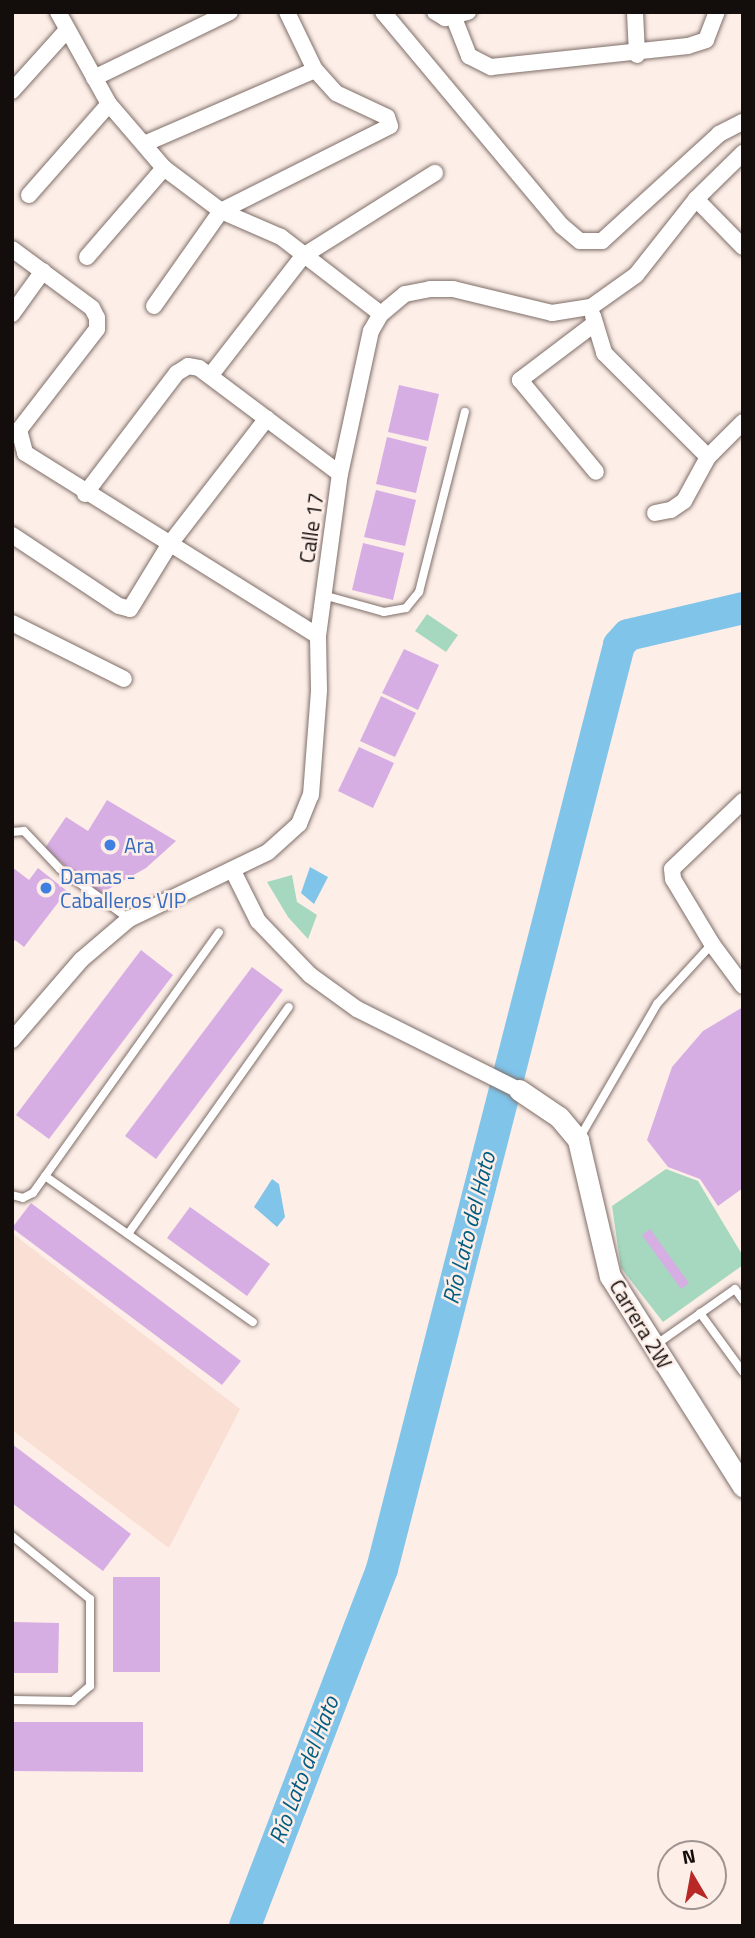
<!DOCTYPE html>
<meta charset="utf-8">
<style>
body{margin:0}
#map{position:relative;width:755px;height:1938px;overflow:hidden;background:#fdeee8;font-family:"Titillium Web",sans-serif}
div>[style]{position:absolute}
.built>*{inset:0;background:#fadfd5}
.green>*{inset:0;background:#a5d8bf}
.water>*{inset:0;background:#80c4ea}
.river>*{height:32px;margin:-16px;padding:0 16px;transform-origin:16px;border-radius:16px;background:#80c4ea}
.building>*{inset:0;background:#d7aee4}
.roads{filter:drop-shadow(0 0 2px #7f6e68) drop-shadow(0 0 2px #7f6e68)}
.service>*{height:8px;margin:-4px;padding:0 4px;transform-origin:4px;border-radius:4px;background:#fff}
.minor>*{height:16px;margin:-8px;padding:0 8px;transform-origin:8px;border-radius:8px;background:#fff}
.tertiary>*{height:21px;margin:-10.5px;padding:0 10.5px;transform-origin:10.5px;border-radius:10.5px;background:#fff}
.dots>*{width:19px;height:19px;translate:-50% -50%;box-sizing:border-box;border:4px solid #fdeee8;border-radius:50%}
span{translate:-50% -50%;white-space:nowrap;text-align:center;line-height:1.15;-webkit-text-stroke:5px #fdeee8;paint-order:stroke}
.street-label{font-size:21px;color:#130d0b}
.shop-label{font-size:21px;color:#366cbe}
.left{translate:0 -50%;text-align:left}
.water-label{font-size:23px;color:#005d81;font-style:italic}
.frame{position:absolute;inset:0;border:14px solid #130d0b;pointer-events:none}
.north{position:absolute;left:657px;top:1840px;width:70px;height:70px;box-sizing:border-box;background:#fdeee8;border:2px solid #9f9490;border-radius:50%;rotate:350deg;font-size:19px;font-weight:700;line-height:28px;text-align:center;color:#130d0b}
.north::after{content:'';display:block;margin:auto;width:24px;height:32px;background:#b72826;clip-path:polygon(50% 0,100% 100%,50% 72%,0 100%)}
</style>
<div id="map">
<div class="built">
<i style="clip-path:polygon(12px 1233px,240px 1409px,169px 1548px,12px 1430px)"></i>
</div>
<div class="green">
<i style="clip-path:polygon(427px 614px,458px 635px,446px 652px,415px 631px)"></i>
<i style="clip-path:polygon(292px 875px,297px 902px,317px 915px,308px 939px,288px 917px,267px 882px)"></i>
<i style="clip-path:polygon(666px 1169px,698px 1181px,743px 1256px,743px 1265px,663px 1322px,621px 1268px,612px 1206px)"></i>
</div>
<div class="water">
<i style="clip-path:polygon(310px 867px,328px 877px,314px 904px,301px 893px)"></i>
<i style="clip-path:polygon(272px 1179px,279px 1184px,285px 1217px,277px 1227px,254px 1207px)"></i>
</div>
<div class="river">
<i style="left:245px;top:1926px;width:382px;rotate:-69deg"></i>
<i style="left:382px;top:1569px;width:954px;rotate:-75.61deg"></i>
<i style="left:619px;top:645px;width:13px;rotate:-48deg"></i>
<i style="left:628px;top:635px;width:118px;rotate:-13.2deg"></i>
</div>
<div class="building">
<i style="clip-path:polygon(399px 385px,439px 394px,428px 441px,388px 432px)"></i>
<i style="clip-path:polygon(387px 437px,427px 447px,416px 493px,376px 484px)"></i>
<i style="clip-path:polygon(376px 490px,416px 500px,405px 546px,364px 537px)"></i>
<i style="clip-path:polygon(363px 543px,404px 553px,393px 600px,352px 590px)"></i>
<i style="clip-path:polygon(404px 649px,439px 665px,418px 710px,382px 693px)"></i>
<i style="clip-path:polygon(381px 696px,416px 713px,395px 757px,360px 741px)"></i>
<i style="clip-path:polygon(359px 747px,394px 763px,373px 808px,338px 791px)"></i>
<i style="clip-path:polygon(107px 800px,176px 841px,146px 868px,98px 895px,45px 848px,66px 817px,88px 831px)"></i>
<i style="clip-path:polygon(12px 867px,29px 880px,38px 868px,67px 891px,24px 947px,15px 940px,12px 944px)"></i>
<i style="clip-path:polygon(141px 950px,173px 975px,49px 1139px,16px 1115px)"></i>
<i style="clip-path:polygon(252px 967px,283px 990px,156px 1159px,125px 1136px)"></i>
<i style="clip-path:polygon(743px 1007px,743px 1188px,718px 1206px,700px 1179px,668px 1167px,647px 1140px,672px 1067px,703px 1031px)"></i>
<i style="clip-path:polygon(31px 1203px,241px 1361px,222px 1385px,12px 1228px)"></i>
<i style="clip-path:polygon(190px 1207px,270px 1264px,247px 1296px,167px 1238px)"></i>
<i style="clip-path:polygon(650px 1229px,689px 1283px,681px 1289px,642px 1235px)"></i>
<i style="clip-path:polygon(12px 1444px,131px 1534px,103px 1571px,12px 1503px)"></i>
<i style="clip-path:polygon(113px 1577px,160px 1577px,160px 1672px,113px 1672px)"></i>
<i style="clip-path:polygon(12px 1622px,59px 1623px,58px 1673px,12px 1673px)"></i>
<i style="clip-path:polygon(12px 1722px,143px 1722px,143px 1772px,12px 1771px)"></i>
</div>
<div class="roads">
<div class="service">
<i style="left:323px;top:595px;width:63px;rotate:15.6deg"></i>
<i style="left:384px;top:612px;width:22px;rotate:-10deg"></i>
<i style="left:406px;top:608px;width:21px;rotate:-51deg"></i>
<i style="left:419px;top:592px;width:186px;rotate:-75.7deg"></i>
<i style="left:12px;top:832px;width:12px;rotate:-5deg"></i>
<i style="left:24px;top:831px;width:52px;rotate:46.5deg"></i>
<i style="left:60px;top:869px;width:85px;rotate:35.9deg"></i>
<i style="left:580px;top:1137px;width:154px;rotate:-59.9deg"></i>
<i style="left:657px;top:1004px;width:81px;rotate:-47.5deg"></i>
<i style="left:45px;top:1176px;width:254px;rotate:35.1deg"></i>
<i style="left:12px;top:1195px;width:11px;rotate:15deg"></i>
<i style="left:23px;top:1198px;width:11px;rotate:-27deg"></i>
<i style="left:33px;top:1193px;width:320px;rotate:-54.5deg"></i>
<i style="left:128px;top:1234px;width:278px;rotate:-54.7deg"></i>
<i style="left:700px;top:1313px;width:73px;rotate:53.9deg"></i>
<i style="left:654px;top:1346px;width:99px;rotate:-35.1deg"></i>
<i style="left:735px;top:1289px;width:14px;rotate:54deg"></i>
<i style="left:12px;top:1536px;width:100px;rotate:38.9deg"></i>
<i style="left:90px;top:1599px;width:87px;rotate:90deg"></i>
<i style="left:90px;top:1686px;width:23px;rotate:139deg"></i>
<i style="left:73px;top:1701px;width:61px;rotate:-179.1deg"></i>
</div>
<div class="minor">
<i style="left:58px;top:12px;width:105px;rotate:61deg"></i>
<i style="left:109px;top:104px;width:84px;rotate:49.3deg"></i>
<i style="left:164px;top:168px;width:71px;rotate:37deg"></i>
<i style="left:221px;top:211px;width:65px;rotate:23.4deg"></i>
<i style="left:281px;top:237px;width:126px;rotate:37.6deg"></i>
<i style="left:383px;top:12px;width:279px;rotate:50.1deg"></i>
<i style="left:562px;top:226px;width:23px;rotate:40deg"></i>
<i style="left:580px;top:241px;width:22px"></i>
<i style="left:602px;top:241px;width:159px;rotate:-42.4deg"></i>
<i style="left:719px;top:134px;width:27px;rotate:-27deg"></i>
<i style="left:435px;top:12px;width:12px;rotate:31deg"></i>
<i style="left:445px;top:18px;width:24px;rotate:-15deg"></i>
<i style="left:635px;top:12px;width:43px;rotate:87.3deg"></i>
<i style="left:454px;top:18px;width:41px;rotate:68.5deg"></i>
<i style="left:469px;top:56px;width:25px;rotate:27deg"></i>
<i style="left:491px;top:67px;width:198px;rotate:-6.1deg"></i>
<i style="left:688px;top:46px;width:19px;rotate:-18deg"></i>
<i style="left:706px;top:40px;width:30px;rotate:-69deg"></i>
<i style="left:94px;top:78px;width:151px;rotate:-25.9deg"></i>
<i style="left:12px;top:91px;width:82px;rotate:-48deg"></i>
<i style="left:144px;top:144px;width:186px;rotate:-23.4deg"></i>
<i style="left:29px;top:195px;width:121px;rotate:-48.7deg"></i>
<i style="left:696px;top:199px;width:67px;rotate:45.6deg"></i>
<i style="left:12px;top:249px;width:99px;rotate:36.4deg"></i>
<i style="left:92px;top:308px;width:11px;rotate:63deg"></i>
<i style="left:97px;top:318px;width:11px;rotate:90deg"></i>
<i style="left:97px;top:329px;width:128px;rotate:127.7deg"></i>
<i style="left:19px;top:430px;width:24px;rotate:75deg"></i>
<i style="left:25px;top:453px;width:345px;rotate:32deg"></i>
<i style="left:87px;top:257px;width:118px;rotate:-49.1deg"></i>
<i style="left:154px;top:306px;width:116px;rotate:-54.8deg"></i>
<i style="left:221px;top:211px;width:189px;rotate:-26.7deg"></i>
<i style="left:390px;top:126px;width:9px;rotate:-108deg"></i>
<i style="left:387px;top:117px;width:56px;rotate:-154.8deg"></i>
<i style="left:336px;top:93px;width:31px;rotate:-132deg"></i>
<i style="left:315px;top:70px;width:64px;rotate:-115.8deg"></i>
<i style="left:12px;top:314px;width:53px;rotate:-54.2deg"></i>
<i style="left:593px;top:316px;width:39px;rotate:73deg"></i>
<i style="left:604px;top:353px;width:147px;rotate:45deg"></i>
<i style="left:594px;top:324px;width:93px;rotate:142.9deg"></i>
<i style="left:520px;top:380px;width:119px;rotate:50.4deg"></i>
<i style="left:210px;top:376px;width:152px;rotate:-52.2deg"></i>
<i style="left:303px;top:256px;width:156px;rotate:-32.2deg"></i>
<i style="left:85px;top:494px;width:152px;rotate:-52.8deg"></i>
<i style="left:177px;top:373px;width:13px;rotate:-32deg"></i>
<i style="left:188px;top:366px;width:11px;rotate:10deg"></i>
<i style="left:199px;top:368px;width:176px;rotate:36.9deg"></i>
<i style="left:655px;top:513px;width:16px;rotate:-11deg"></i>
<i style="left:671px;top:510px;width:16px;rotate:-35deg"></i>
<i style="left:684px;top:501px;width:50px;rotate:-61.4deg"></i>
<i style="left:708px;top:457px;width:49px;rotate:-45deg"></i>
<i style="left:12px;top:535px;width:128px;rotate:33.6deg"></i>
<i style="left:119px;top:606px;width:11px;rotate:15deg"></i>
<i style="left:130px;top:609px;width:75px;rotate:-58.6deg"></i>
<i style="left:169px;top:545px;width:160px;rotate:-52.3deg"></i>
<i style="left:12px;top:623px;width:125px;rotate:26.6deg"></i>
<i style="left:743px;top:801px;width:98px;rotate:136.2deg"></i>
<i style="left:672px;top:869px;width:10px;rotate:84deg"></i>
<i style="left:673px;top:879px;width:76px;rotate:59deg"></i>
<i style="left:712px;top:944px;width:52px;rotate:53.6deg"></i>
<i style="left:233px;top:871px;width:56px;rotate:63.4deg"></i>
<i style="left:258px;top:921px;width:75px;rotate:46.1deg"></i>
<i style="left:310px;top:975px;width:58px;rotate:35.9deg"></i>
<i style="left:357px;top:1009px;width:181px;rotate:26.6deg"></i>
<i style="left:12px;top:1040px;width:106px;rotate:-49.2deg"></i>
<i style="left:81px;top:960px;width:63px;rotate:-40.5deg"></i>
<i style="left:129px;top:919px;width:154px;rotate:-25.7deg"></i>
<i style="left:268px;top:852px;width:42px;rotate:-42.1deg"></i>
<i style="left:299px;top:824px;width:31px;rotate:-68deg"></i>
<i style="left:311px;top:795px;width:105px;rotate:-85.6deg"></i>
<i style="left:319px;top:690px;width:54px;rotate:-91.1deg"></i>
<i style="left:318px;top:636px;width:163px;rotate:-82.3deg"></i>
<i style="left:340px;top:474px;width:146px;rotate:-77.8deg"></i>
<i style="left:371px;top:331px;width:20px;rotate:-60deg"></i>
<i style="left:381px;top:314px;width:31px;rotate:-40deg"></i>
<i style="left:405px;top:294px;width:25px;rotate:-11deg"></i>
<i style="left:430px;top:289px;width:23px"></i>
<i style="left:453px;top:289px;width:102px;rotate:13.6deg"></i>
<i style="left:552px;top:313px;width:39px;rotate:-9deg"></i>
<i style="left:591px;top:307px;width:55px;rotate:-35.4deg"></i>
<i style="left:636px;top:275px;width:97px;rotate:-51.7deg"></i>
<i style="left:696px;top:199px;width:66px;rotate:-44.4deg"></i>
</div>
<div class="tertiary">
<i style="left:519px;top:1090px;width:48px;rotate:34deg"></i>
<i style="left:559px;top:1117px;width:30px;rotate:50deg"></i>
<i style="left:578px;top:1140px;width:140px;rotate:76.8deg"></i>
<i style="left:610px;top:1276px;width:249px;rotate:57.7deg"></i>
</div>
</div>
<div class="dots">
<i style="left:110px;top:845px;background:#3f7fe0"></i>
<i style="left:46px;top:888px;background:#3f7fe0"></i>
</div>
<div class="street-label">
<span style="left:311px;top:528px;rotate:-82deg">Calle 17</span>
<span style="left:641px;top:1324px;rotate:59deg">Carrera 2W</span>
</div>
<div class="shop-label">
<span class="left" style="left:124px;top:845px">Ara</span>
<span class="left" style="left:60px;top:888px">Damas -<br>Caballeros VIP</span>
</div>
<div class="water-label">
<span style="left:469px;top:1228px;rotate:-76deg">Río Lato del Hato</span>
<span style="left:304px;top:1770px;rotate:-69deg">Río Lato del Hato</span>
</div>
<div class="frame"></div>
<div class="north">N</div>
</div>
